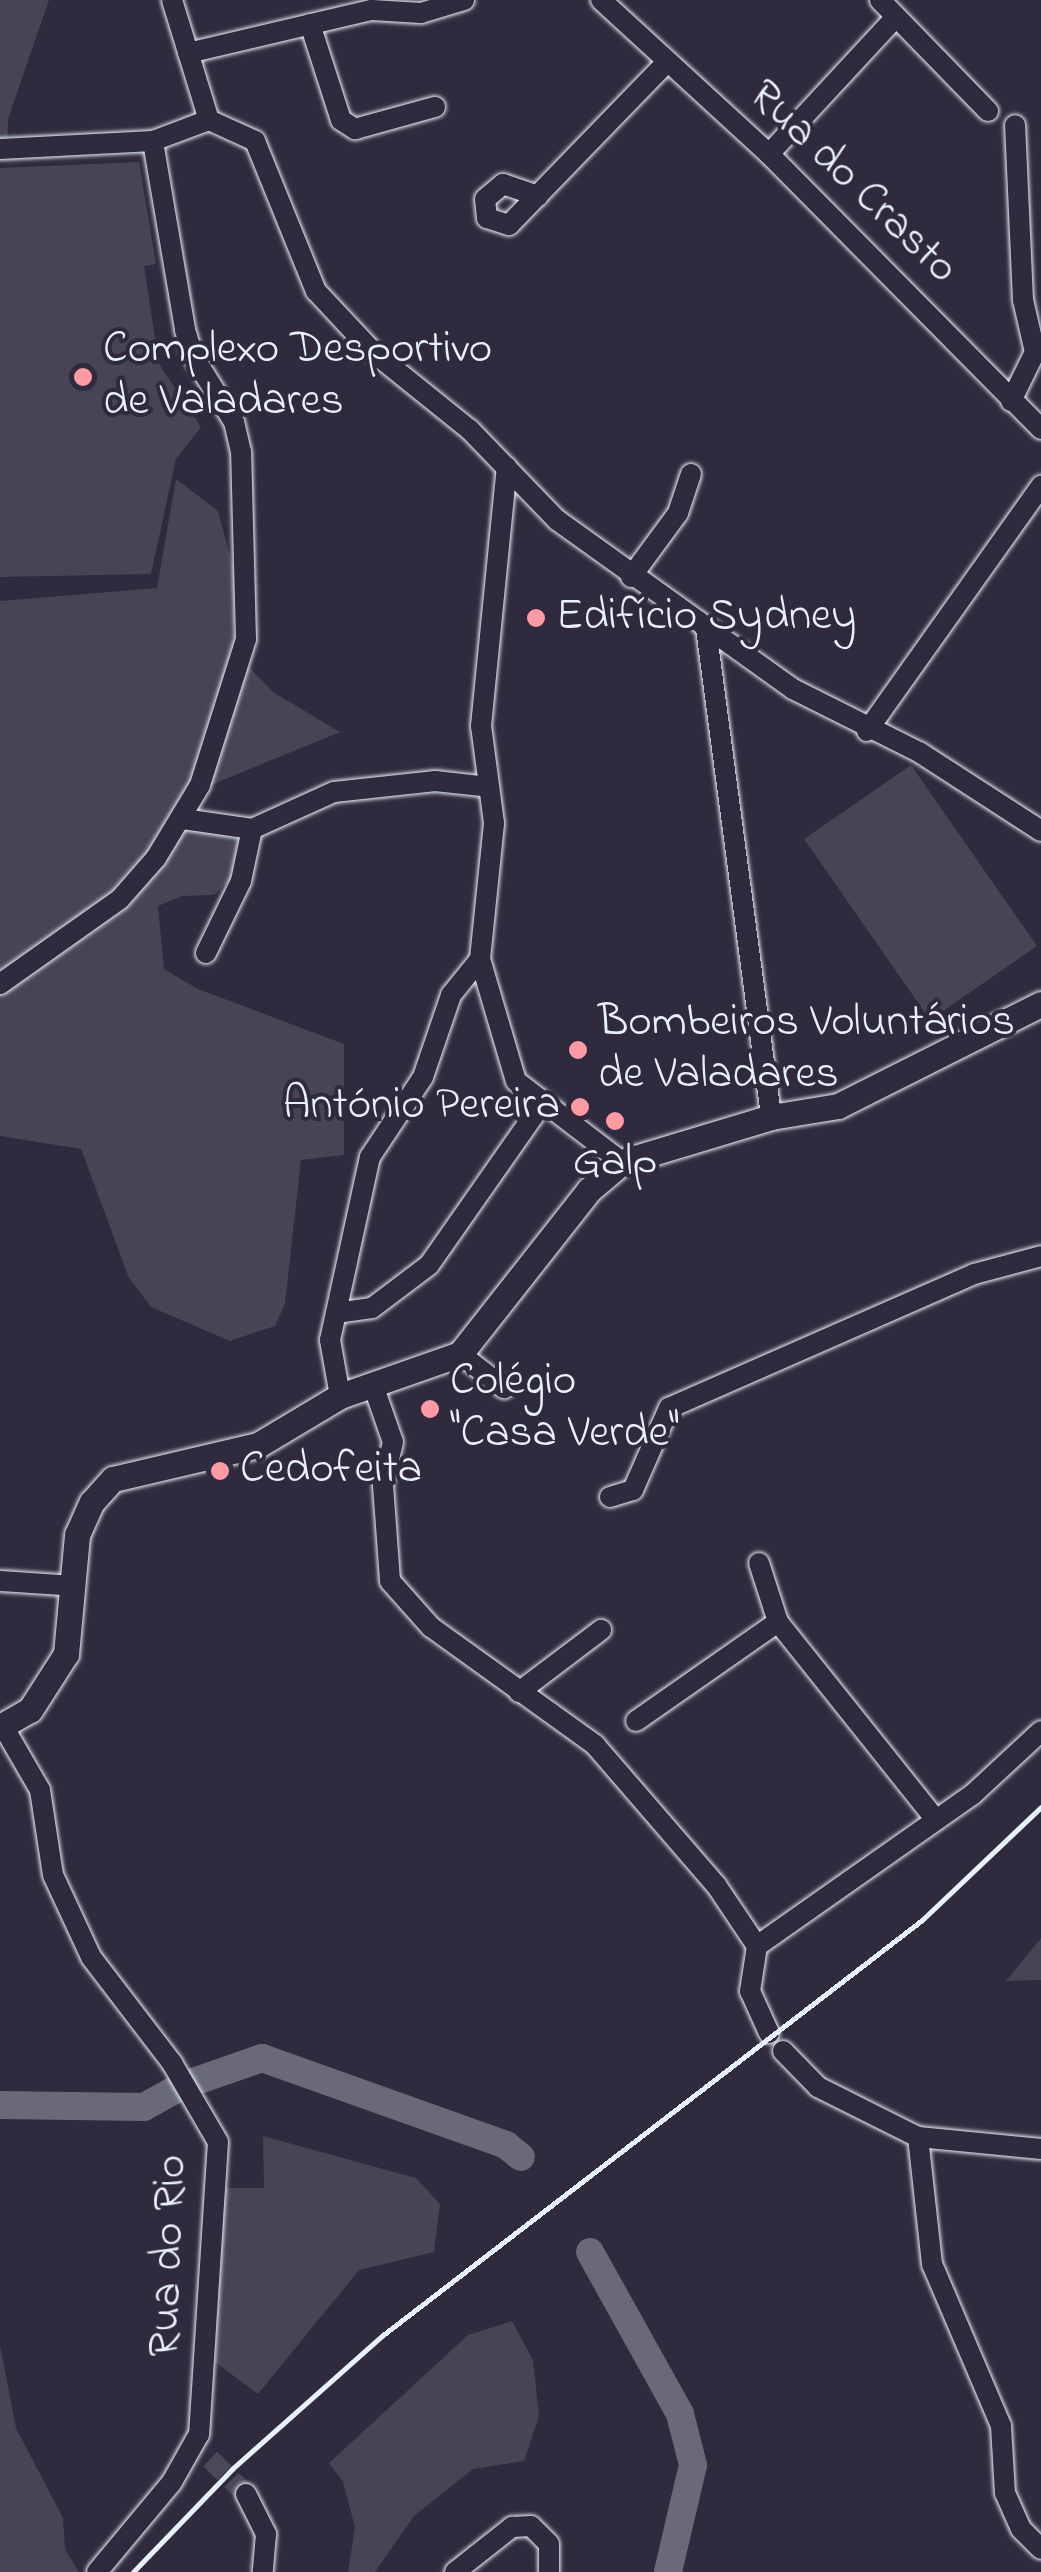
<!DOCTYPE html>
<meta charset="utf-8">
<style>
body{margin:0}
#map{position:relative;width:1041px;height:2572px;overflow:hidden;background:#2f2a3d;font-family:"Indie Flower",sans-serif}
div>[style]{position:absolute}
.green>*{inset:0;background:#464455}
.river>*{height:28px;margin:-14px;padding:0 14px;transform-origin:14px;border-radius:14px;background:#696978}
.minor-tunnel>*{height:20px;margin-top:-10px;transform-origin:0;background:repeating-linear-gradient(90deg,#4b4859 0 20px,transparent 0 30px)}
.roads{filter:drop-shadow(0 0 2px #e8f1f8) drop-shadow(0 0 2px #e8f1f8)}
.minor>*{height:20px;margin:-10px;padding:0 10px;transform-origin:10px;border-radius:10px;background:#2f2a3d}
.major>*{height:25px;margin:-12.5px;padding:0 12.5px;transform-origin:12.5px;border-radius:12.5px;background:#2f2a3d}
.rail>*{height:5px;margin:-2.5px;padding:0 2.5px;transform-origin:2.5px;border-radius:2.5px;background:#e8f1f8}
.dots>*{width:28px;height:28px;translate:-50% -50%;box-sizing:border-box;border:5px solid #2f2a3d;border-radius:50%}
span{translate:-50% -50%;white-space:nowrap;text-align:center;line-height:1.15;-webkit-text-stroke:8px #2f2a3d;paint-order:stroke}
.street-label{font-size:45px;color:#e8f1f8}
.poi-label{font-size:45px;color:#e8f1f8}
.left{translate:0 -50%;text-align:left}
.right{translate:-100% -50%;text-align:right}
</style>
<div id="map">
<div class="green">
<i style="clip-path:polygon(0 0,49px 0,8px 119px,7px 158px,0 160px)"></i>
<i style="clip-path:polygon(139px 162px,156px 264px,144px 266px,159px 364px,201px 427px,176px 459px,151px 574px,0 577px,0 168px)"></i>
<i style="clip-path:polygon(176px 479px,218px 511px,234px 571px,234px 652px,273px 692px,340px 732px,182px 797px,202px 820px,245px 845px,235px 875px,214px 895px,182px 896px,158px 906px,164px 969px,198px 989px,344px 1044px,344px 1155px,301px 1160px,285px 1304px,275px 1326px,230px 1341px,151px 1307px,129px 1278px,81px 1149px,0 1136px,0 601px,157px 588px)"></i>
<i style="clip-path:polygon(911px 765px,1037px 946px,930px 1020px,804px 839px)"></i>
<i style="clip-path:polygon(1041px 1938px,1041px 1980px,1006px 1981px)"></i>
<i style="clip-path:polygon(263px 2136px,416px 2178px,440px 2204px,434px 2252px,359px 2270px,258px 2394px,215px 2362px,224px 2188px,264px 2188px)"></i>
<i style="clip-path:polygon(512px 2321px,533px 2360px,539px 2416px,524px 2461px,473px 2469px,414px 2516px,375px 2572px,348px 2572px,355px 2527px,343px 2482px,329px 2463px,468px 2335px)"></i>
<i style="clip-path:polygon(0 2345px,16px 2428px,63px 2518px,65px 2549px,79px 2572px,0 2572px)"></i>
</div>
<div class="river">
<i style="left:196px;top:2081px;width:70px;rotate:-19.2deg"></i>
<i style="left:262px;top:2058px;width:259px;rotate:19.6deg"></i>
<i style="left:506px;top:2145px;width:19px;rotate:39deg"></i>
<i style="left:0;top:2105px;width:144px;rotate:0.8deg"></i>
<i style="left:144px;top:2107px;width:38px;rotate:-29deg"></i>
<i style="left:590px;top:2252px;width:185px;rotate:60.9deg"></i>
<i style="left:680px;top:2414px;width:53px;rotate:75.7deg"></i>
<i style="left:693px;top:2465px;width:110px;rotate:103.2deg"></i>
</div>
<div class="minor-tunnel">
<i style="left:210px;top:2459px;width:50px;rotate:44.2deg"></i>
</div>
<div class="roads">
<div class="minor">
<i style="left:172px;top:0;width:126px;rotate:72.9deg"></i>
<i style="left:601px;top:0;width:228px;rotate:42.5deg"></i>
<i style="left:769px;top:154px;width:387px;rotate:45.3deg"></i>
<i style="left:880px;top:0;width:155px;rotate:45.8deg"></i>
<i style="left:310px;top:24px;width:101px;rotate:72.1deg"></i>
<i style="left:341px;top:120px;width:17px;rotate:33deg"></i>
<i style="left:355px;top:129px;width:83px;rotate:-15.4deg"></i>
<i style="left:188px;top:53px;width:189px;rotate:-13.2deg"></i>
<i style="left:372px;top:10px;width:49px;rotate:3.5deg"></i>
<i style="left:421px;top:13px;width:45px;rotate:-16.8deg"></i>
<i style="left:209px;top:120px;width:51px;rotate:24.5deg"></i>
<i style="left:255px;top:141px;width:162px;rotate:67.9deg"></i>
<i style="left:316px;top:291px;width:83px;rotate:46.9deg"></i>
<i style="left:373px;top:352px;width:124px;rotate:38.8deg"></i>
<i style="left:470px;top:430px;width:125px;rotate:46deg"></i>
<i style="left:557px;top:520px;width:290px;rotate:35.6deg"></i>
<i style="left:793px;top:689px;width:141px;rotate:26.6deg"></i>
<i style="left:919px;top:752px;width:145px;rotate:32.9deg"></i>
<i style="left:0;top:149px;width:153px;rotate:-3deg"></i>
<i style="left:153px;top:141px;width:60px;rotate:-20.6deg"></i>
<i style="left:769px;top:154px;width:185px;rotate:-47.2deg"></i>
<i style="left:538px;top:196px;width:37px;rotate:-161deg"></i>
<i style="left:503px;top:184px;width:23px;rotate:140deg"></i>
<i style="left:485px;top:199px;width:19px;rotate:84deg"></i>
<i style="left:487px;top:218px;width:23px;rotate:18deg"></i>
<i style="left:509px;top:225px;width:227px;rotate:-45.9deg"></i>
<i style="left:1011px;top:401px;width:55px;rotate:-63.9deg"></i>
<i style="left:1035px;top:352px;width:53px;rotate:-103deg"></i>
<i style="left:1023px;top:300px;width:175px;rotate:-92.6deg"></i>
<i style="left:631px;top:577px;width:79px;rotate:-53.7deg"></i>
<i style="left:678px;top:513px;width:41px;rotate:-71.6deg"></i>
<i style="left:706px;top:628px;width:493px;rotate:82.4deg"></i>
<i style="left:867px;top:731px;width:301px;rotate:-54.6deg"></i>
<i style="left:183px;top:819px;width:70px;rotate:8.2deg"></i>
<i style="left:252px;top:829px;width:90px;rotate:-24.3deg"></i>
<i style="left:334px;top:792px;width:102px;rotate:-6.2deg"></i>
<i style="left:435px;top:781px;width:54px;rotate:6.3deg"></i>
<i style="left:206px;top:953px;width:80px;rotate:-64.1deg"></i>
<i style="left:241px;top:881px;width:53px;rotate:-78.1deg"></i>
<i style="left:480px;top:959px;width:127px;rotate:73.6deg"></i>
<i style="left:516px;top:1081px;width:133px;rotate:37.4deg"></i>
<i style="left:0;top:984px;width:147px;rotate:-35.3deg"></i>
<i style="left:120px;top:899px;width:55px;rotate:-48.7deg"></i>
<i style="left:156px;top:858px;width:85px;rotate:-58.9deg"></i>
<i style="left:200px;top:785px;width:153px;rotate:-72.5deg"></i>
<i style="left:246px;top:639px;width:187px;rotate:-91.5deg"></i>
<i style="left:241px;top:452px;width:31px;rotate:-103deg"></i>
<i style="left:234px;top:422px;width:78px;rotate:-121.8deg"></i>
<i style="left:193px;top:356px;width:28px;rotate:-107deg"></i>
<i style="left:185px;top:329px;width:191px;rotate:-99.7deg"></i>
<i style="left:336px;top:1313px;width:36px;rotate:-8deg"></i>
<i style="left:372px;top:1308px;width:71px;rotate:-37deg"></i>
<i style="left:429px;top:1265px;width:195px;rotate:-55deg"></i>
<i style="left:460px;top:1354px;width:56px;rotate:37.7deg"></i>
<i style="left:373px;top:1385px;width:60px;rotate:70.7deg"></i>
<i style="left:393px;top:1442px;width:44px;rotate:103.1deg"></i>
<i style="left:383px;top:1485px;width:96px;rotate:85.8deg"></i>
<i style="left:390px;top:1581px;width:62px;rotate:48.3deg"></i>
<i style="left:431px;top:1627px;width:202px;rotate:35.7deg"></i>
<i style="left:595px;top:1745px;width:185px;rotate:49.2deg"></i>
<i style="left:716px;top:1885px;width:73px;rotate:56.1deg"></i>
<i style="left:757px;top:1946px;width:46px;rotate:98.8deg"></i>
<i style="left:750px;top:1991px;width:46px;rotate:65.7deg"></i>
<i style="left:340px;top:1396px;width:57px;rotate:-100.1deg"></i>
<i style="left:330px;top:1340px;width:187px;rotate:-77.7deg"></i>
<i style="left:370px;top:1157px;width:96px;rotate:-56.5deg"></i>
<i style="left:423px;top:1077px;width:87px;rotate:-71.1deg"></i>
<i style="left:451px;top:995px;width:46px;rotate:-51.1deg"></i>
<i style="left:480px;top:959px;width:137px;rotate:-84.1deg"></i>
<i style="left:494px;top:823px;width:98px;rotate:-97.6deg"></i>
<i style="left:481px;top:726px;width:260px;rotate:-84.3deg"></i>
<i style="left:610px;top:1497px;width:24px;rotate:-17deg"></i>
<i style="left:633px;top:1490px;width:90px;rotate:-66.3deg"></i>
<i style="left:669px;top:1408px;width:333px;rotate:-23.7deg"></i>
<i style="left:974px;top:1274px;width:69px;rotate:-15deg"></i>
<i style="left:759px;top:1563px;width:62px;rotate:72.1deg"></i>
<i style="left:778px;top:1622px;width:253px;rotate:51.4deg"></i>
<i style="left:0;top:1581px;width:75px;rotate:3.8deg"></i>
<i style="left:519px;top:1692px;width:103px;rotate:-37.1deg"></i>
<i style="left:636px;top:1721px;width:173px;rotate:-34.9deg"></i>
<i style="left:3px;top:1726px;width:74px;rotate:60deg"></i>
<i style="left:40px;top:1790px;width:86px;rotate:81.3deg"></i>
<i style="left:53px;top:1875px;width:90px;rotate:65.1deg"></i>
<i style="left:91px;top:1957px;width:133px;rotate:52.6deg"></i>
<i style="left:172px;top:2063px;width:91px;rotate:59.8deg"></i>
<i style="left:218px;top:2142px;width:293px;rotate:93.7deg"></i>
<i style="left:199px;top:2434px;width:55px;rotate:119.4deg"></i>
<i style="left:172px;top:2482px;width:117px;rotate:129.8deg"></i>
<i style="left:757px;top:1946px;width:263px;rotate:-35.1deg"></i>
<i style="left:972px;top:1795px;width:94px;rotate:-42.8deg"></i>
<i style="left:783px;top:2051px;width:50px;rotate:45.8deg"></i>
<i style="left:818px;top:2087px;width:112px;rotate:26.6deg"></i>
<i style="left:918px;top:2137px;width:124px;rotate:5.6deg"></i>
<i style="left:918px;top:2137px;width:128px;rotate:83.7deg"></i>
<i style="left:932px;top:2264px;width:176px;rotate:66.9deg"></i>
<i style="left:1001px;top:2426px;width:67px;rotate:86.6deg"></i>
<i style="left:1005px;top:2493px;width:39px;rotate:66deg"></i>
<i style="left:1021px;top:2529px;width:28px;rotate:45deg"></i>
<i style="left:246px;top:2494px;width:45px;rotate:63.4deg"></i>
<i style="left:266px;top:2534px;width:38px;rotate:95deg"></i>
<i style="left:455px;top:2572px;width:73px;rotate:-38.3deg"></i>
<i style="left:512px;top:2527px;width:19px;rotate:-3deg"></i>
<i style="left:531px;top:2526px;width:25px;rotate:45deg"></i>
<i style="left:549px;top:2544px;width:28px;rotate:90deg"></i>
</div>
<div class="major">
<i style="left:0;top:1727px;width:34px;rotate:-30deg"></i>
<i style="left:30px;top:1710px;width:67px;rotate:-57.3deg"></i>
<i style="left:66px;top:1654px;width:120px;rotate:-84.7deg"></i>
<i style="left:77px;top:1535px;width:36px;rotate:-66deg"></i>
<i style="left:92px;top:1502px;width:31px;rotate:-48deg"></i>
<i style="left:113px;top:1479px;width:149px;rotate:-13.2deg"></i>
<i style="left:258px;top:1445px;width:96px;rotate:-30.9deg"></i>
<i style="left:340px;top:1396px;width:127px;rotate:-19.3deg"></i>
<i style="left:460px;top:1354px;width:209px;rotate:-51.8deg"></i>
<i style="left:589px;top:1190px;width:43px;rotate:-40.3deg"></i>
<i style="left:622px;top:1162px;width:156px;rotate:-16.8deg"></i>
<i style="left:771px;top:1117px;width:68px;rotate:-9.3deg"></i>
<i style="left:838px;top:1106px;width:227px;rotate:-26.7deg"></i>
</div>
</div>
<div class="rail">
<i style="left:133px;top:2572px;width:143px;rotate:-46.1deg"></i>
<i style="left:232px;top:2469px;width:202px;rotate:-41.6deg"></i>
<i style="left:383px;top:2335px;width:680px;rotate:-37.59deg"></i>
<i style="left:922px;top:1920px;width:164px;rotate:-43.5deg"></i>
</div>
<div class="dots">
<i style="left:83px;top:377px;background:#ff9aa2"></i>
<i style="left:536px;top:618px;background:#ff9aa2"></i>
<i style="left:578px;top:1050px;background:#ff9aa2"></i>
<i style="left:580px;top:1107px;background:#ff9aa2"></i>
<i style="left:615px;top:1121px;background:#ff9aa2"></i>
<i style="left:430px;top:1409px;background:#ff9aa2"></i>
<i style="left:220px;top:1471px;background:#ff9aa2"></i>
</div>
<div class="street-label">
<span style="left:852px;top:183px;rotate:44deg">Rua do Crasto</span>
<span style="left:170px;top:2256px;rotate:-88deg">Rua do Rio</span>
</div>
<div class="poi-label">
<span class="left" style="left:103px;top:377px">Complexo Desportivo<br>de Valadares</span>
<span class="left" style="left:556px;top:618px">Edifício Sydney</span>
<span class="left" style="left:598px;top:1050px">Bombeiros Voluntários<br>de Valadares</span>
<span class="right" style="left:560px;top:1107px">António Pereira</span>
<span style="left:615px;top:1164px">Galp</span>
<span class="left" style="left:450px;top:1409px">Colégio<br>"Casa Verde"</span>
<span class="left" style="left:240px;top:1471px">Cedofeita</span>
</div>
</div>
